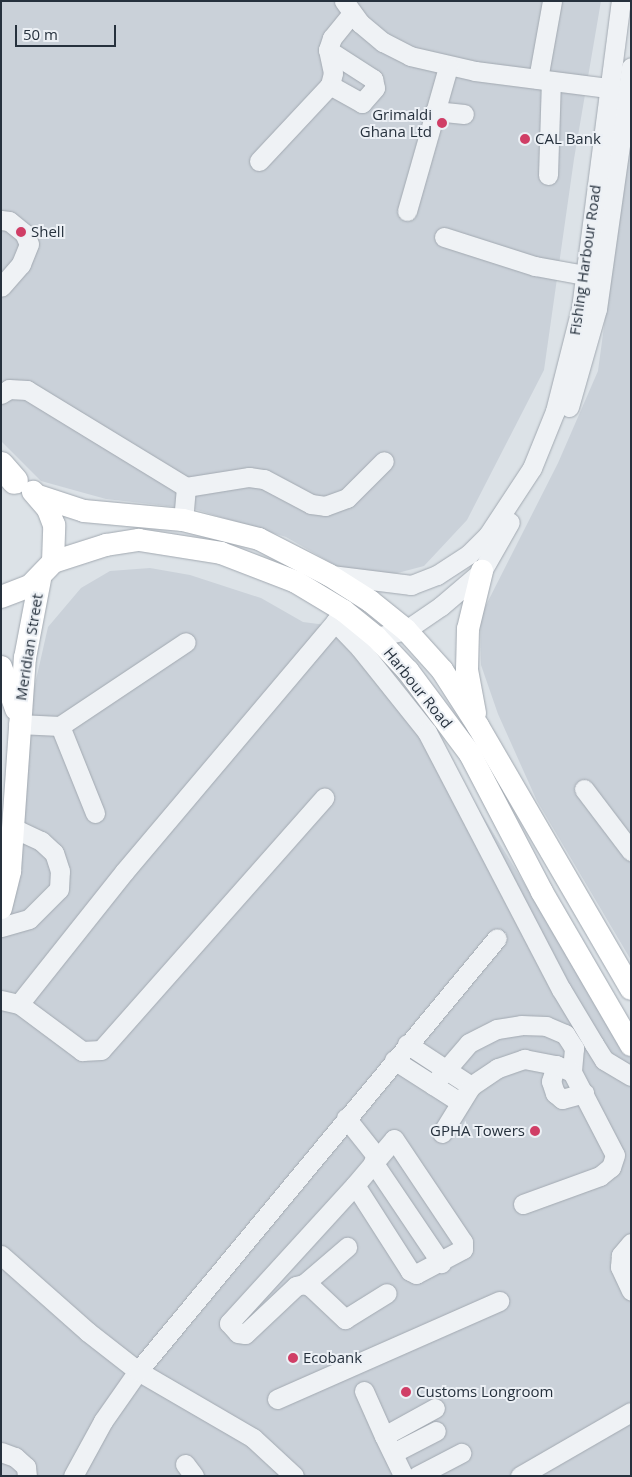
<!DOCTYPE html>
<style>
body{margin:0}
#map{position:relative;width:632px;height:1477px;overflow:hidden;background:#dce2e7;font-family:"Open Sans",sans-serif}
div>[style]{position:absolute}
.built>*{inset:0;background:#cad1d9}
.roads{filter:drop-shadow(0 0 1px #a2a9b1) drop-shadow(0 0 1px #a2a9b1)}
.minor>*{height:19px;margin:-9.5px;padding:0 9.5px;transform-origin:9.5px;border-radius:9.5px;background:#eff2f5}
.major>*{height:22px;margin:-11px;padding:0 11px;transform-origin:11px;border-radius:11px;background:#fff}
.highway>*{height:26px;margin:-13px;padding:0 13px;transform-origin:13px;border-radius:13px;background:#fff}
.dots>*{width:14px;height:14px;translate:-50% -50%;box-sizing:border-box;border:2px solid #ecf0f5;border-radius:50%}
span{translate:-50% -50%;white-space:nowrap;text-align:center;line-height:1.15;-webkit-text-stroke:4px #ecf0f5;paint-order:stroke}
.poi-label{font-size:15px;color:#26313d}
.right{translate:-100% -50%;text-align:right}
.left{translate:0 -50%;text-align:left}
.street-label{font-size:15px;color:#26313d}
.frame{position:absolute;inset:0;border:2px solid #26313d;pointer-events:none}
.scale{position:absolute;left:15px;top:25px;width:101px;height:22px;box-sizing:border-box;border:2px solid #26313d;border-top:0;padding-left:6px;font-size:15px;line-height:18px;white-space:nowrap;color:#26313d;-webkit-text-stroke:4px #ecf0f5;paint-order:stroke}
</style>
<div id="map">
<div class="built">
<i style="clip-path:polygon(1px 1px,601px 1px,574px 159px,544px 370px,467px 520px,424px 566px,386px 576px,347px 572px,286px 537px,194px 509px,106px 499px,41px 481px,1px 441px)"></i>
<i style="clip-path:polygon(631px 126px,631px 960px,537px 801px,498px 714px,481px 665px,480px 617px,558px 463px,598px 371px)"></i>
<i style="clip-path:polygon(150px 568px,190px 575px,261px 598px,303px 622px,326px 625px,375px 680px,422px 717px,631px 1057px,631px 1476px,1px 1476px,1px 896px,14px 736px,32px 735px,33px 693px,48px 627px,81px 588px,110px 571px)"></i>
</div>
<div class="roads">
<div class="minor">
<i style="left:344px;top:1px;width:27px;rotate:54deg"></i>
<i style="left:360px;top:23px;width:30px;rotate:40deg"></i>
<i style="left:383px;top:42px;width:30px;rotate:27deg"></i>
<i style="left:410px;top:56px;width:67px;rotate:13deg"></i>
<i style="left:475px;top:71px;width:134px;rotate:7.3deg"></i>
<i style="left:608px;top:88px;width:11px;rotate:38deg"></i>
<i style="left:328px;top:50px;width:54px;rotate:32.8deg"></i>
<i style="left:373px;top:79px;width:9px;rotate:77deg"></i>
<i style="left:375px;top:88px;width:20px;rotate:131deg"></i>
<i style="left:362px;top:103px;width:37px;rotate:-151deg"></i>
<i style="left:538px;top:79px;width:79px;rotate:-79.8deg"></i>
<i style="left:435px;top:111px;width:29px;rotate:6deg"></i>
<i style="left:259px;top:161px;width:104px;rotate:-46.9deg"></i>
<i style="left:330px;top:85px;width:12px;rotate:-76deg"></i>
<i style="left:333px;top:73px;width:24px;rotate:-102deg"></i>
<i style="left:328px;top:50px;width:13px;rotate:-72deg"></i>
<i style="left:332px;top:38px;width:32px;rotate:-51deg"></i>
<i style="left:548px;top:175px;width:94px;rotate:-88.2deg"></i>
<i style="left:407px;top:211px;width:150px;rotate:-74.1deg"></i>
<i style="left:1px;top:220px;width:8px;rotate:7deg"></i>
<i style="left:9px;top:221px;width:19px;rotate:39deg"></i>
<i style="left:24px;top:233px;width:12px;rotate:66deg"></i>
<i style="left:29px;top:244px;width:22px;rotate:112deg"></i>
<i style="left:21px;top:264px;width:30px;rotate:131deg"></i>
<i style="left:444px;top:237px;width:96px;rotate:17.7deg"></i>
<i style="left:535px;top:266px;width:51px;rotate:10.2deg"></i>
<i style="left:1px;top:394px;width:9px;rotate:-32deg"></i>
<i style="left:9px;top:389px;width:18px;rotate:3deg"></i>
<i style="left:27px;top:390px;width:186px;rotate:31.4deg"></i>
<i style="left:186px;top:487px;width:33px;rotate:95deg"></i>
<i style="left:569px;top:407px;width:102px;rotate:-74.1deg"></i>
<i style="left:597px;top:309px;width:244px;rotate:-82deg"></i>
<i style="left:186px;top:487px;width:64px;rotate:-9deg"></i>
<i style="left:249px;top:477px;width:15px;rotate:8deg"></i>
<i style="left:264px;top:479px;width:53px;rotate:28deg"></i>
<i style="left:311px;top:504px;width:14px;rotate:8deg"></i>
<i style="left:325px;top:506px;width:23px;rotate:-20deg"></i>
<i style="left:347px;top:498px;width:52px;rotate:-45deg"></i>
<i style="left:331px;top:575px;width:81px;rotate:7.1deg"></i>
<i style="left:411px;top:585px;width:28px;rotate:-21deg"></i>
<i style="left:437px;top:575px;width:38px;rotate:-33deg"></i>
<i style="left:469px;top:554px;width:27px;rotate:-45deg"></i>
<i style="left:488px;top:535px;width:80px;rotate:-56.7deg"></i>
<i style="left:532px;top:468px;width:61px;rotate:-68deg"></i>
<i style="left:555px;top:411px;width:106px;rotate:-75.8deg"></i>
<i style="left:581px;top:308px;width:310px;rotate:-82.6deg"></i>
<i style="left:344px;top:611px;width:14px;rotate:129deg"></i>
<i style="left:335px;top:622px;width:36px;rotate:46deg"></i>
<i style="left:360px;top:648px;width:107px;rotate:51.4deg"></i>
<i style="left:427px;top:732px;width:290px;rotate:62.5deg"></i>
<i style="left:561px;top:989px;width:64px;rotate:59deg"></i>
<i style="left:594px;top:1044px;width:19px;rotate:58deg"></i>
<i style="left:604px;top:1060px;width:31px;rotate:31deg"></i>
<i style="left:376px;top:637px;width:31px;rotate:-13deg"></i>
<i style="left:406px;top:630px;width:42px;rotate:-34.4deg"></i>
<i style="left:441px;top:606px;width:54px;rotate:-40.5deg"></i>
<i style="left:482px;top:571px;width:56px;rotate:-60.3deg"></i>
<i style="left:18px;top:724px;width:42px;rotate:2.7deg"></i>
<i style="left:584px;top:789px;width:78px;rotate:52.8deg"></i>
<i style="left:95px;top:813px;width:94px;rotate:-111.9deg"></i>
<i style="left:60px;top:726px;width:151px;rotate:-33.7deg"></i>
<i style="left:1px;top:927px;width:29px;rotate:-16deg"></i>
<i style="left:29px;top:919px;width:42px;rotate:-45deg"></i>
<i style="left:59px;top:889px;width:18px;rotate:-87deg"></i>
<i style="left:60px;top:871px;width:19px;rotate:-108deg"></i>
<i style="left:54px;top:853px;width:18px;rotate:-137deg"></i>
<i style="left:41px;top:841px;width:31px;rotate:-155deg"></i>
<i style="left:1px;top:1000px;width:18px;rotate:13deg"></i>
<i style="left:19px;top:1004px;width:169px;rotate:-51.5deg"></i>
<i style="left:124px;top:872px;width:327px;rotate:-49.8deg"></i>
<i style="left:19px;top:1004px;width:79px;rotate:36.7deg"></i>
<i style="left:82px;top:1051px;width:19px;rotate:-3deg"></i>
<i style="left:101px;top:1050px;width:337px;rotate:-48.5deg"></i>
<i style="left:407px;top:1044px;width:77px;rotate:33.3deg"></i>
<i style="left:394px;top:1060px;width:78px;rotate:32.5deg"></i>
<i style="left:556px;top:1065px;width:17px;rotate:107deg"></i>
<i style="left:551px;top:1081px;width:13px;rotate:72deg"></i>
<i style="left:555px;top:1093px;width:9px;rotate:41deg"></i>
<i style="left:562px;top:1099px;width:23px;rotate:-15deg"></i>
<i style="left:433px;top:1085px;width:55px;rotate:-49.4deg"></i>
<i style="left:469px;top:1043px;width:31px;rotate:-27deg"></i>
<i style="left:497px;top:1029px;width:24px;rotate:-9deg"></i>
<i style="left:521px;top:1025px;width:25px;rotate:2deg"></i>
<i style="left:546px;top:1026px;width:21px;rotate:23deg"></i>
<i style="left:565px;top:1034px;width:17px;rotate:57deg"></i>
<i style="left:574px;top:1048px;width:24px;rotate:95deg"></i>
<i style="left:346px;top:1118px;width:50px;rotate:51.5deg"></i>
<i style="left:442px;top:1133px;width:55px;rotate:-58.3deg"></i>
<i style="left:471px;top:1086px;width:32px;rotate:-34deg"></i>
<i style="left:498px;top:1068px;width:28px;rotate:-19deg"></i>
<i style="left:524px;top:1059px;width:33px;rotate:11deg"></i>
<i style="left:556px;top:1065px;width:17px;rotate:24deg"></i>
<i style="left:572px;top:1072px;width:93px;rotate:62.6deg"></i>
<i style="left:615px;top:1155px;width:13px;rotate:108deg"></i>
<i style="left:611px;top:1167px;width:14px;rotate:141deg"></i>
<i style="left:600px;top:1176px;width:82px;rotate:160deg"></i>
<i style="left:394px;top:1139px;width:124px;rotate:56.2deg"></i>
<i style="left:463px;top:1242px;width:7px;rotate:90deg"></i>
<i style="left:463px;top:1249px;width:53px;rotate:152deg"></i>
<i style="left:416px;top:1274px;width:7px;rotate:-153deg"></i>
<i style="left:410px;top:1271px;width:102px;rotate:-122.6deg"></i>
<i style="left:355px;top:1185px;width:60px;rotate:-49.7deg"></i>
<i style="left:373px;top:1162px;width:122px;rotate:56deg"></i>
<i style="left:355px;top:1185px;width:187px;rotate:132.4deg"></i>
<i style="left:229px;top:1323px;width:13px;rotate:48deg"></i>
<i style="left:238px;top:1333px;width:7px;rotate:8deg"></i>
<i style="left:245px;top:1334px;width:70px;rotate:-43.3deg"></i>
<i style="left:296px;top:1286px;width:8px;rotate:-14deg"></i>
<i style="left:304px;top:1284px;width:8px;rotate:23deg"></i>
<i style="left:311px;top:1287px;width:47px;rotate:43.3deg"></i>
<i style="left:345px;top:1319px;width:49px;rotate:-31.8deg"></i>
<i style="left:631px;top:1243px;width:16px;rotate:130deg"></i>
<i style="left:621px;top:1255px;width:12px;rotate:95deg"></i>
<i style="left:620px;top:1267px;width:26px;rotate:65deg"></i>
<i style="left:1px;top:1255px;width:116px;rotate:41.5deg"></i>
<i style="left:88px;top:1332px;width:63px;rotate:38deg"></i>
<i style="left:138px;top:1371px;width:133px;rotate:30.2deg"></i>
<i style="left:253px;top:1438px;width:56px;rotate:42.8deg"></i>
<i style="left:304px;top:1284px;width:57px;rotate:-40.7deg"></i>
<i style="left:364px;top:1391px;width:49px;rotate:66deg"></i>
<i style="left:277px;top:1399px;width:243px;rotate:-23.8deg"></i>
<i style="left:1px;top:1452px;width:15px;rotate:20deg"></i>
<i style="left:15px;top:1457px;width:15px;rotate:42deg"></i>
<i style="left:26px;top:1467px;width:9px;rotate:84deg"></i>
<i style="left:393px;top:1453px;width:48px;rotate:-27.1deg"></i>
<i style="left:185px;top:1464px;width:15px;rotate:53deg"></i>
<i style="left:403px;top:1475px;width:43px;rotate:-116deg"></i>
<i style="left:384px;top:1436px;width:58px;rotate:-28.8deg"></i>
<i style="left:73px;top:1476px;width:63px;rotate:-61.4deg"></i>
<i style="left:103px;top:1421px;width:61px;rotate:-55deg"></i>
<i style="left:138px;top:1371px;width:562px;rotate:-50.34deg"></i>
<i style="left:417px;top:1476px;width:50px;rotate:-27.6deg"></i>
<i style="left:520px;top:1476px;width:128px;rotate:-30deg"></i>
</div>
<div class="major">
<i style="left:38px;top:496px;width:48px;rotate:18.1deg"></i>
<i style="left:84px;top:511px;width:99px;rotate:5.2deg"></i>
<i style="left:183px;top:520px;width:78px;rotate:14deg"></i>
<i style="left:259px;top:539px;width:79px;rotate:27.2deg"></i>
<i style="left:329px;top:575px;width:49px;rotate:32.4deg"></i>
<i style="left:370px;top:601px;width:46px;rotate:38.9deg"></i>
<i style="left:406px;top:630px;width:54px;rotate:48deg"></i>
<i style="left:442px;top:670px;width:67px;rotate:57.3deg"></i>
<i style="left:478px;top:726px;width:304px;rotate:59.8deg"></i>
<i style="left:53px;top:562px;width:56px;rotate:-17.8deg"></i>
<i style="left:106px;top:545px;width:33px;rotate:-9deg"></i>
<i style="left:139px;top:540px;width:83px;rotate:9deg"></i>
<i style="left:221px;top:553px;width:80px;rotate:21.1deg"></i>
<i style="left:296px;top:582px;width:56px;rotate:31.1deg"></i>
<i style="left:344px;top:611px;width:41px;rotate:39.1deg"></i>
<i style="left:376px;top:637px;width:47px;rotate:46.7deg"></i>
<i style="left:408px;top:671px;width:104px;rotate:53.2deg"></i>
<i style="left:470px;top:754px;width:156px;rotate:62.4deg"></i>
<i style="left:542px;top:892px;width:177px;rotate:59.8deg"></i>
<i style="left:1px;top:597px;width:31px;rotate:-21deg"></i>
<i style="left:30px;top:586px;width:33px;rotate:-46deg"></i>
<i style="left:53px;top:562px;width:37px;rotate:-88deg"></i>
<i style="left:54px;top:525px;width:17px;rotate:-111deg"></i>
<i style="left:48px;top:509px;width:23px;rotate:-131deg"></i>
<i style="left:1px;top:667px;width:45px;rotate:70.3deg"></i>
<i style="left:475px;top:713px;width:44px;rotate:-100.5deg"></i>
<i style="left:467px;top:670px;width:41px;rotate:-88.6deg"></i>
<i style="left:468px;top:629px;width:60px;rotate:-76.4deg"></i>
<i style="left:1px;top:908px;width:38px;rotate:-76deg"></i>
<i style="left:10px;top:871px;width:214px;rotate:-86deg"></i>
<i style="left:25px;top:658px;width:80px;rotate:-79.2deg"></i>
</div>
<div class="highway">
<i style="left:1px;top:465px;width:21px;rotate:49deg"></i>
</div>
</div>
<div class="dots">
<i style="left:442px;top:123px;background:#d03e66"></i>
<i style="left:525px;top:139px;background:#d03e66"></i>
<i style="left:21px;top:232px;background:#d03e66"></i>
<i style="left:535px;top:1131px;background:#d03e66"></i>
<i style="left:293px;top:1358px;background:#d03e66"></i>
<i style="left:406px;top:1392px;background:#d03e66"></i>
</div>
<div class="poi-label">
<span class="right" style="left:432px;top:123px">Grimaldi<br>Ghana Ltd</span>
<span class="left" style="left:535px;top:139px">CAL Bank</span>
<span class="left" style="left:31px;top:232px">Shell</span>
<span class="right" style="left:525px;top:1131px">GPHA Towers</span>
<span class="left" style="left:303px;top:1358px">Ecobank</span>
<span class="left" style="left:416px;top:1392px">Customs Longroom</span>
</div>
<div class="street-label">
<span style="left:585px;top:260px;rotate:-82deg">Fishing Harbour Road</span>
<span style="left:29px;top:647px;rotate:-81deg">Meridian Street</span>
<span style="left:418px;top:688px;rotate:51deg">Harbour Road</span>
</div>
<div class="frame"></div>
<div class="scale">50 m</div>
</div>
